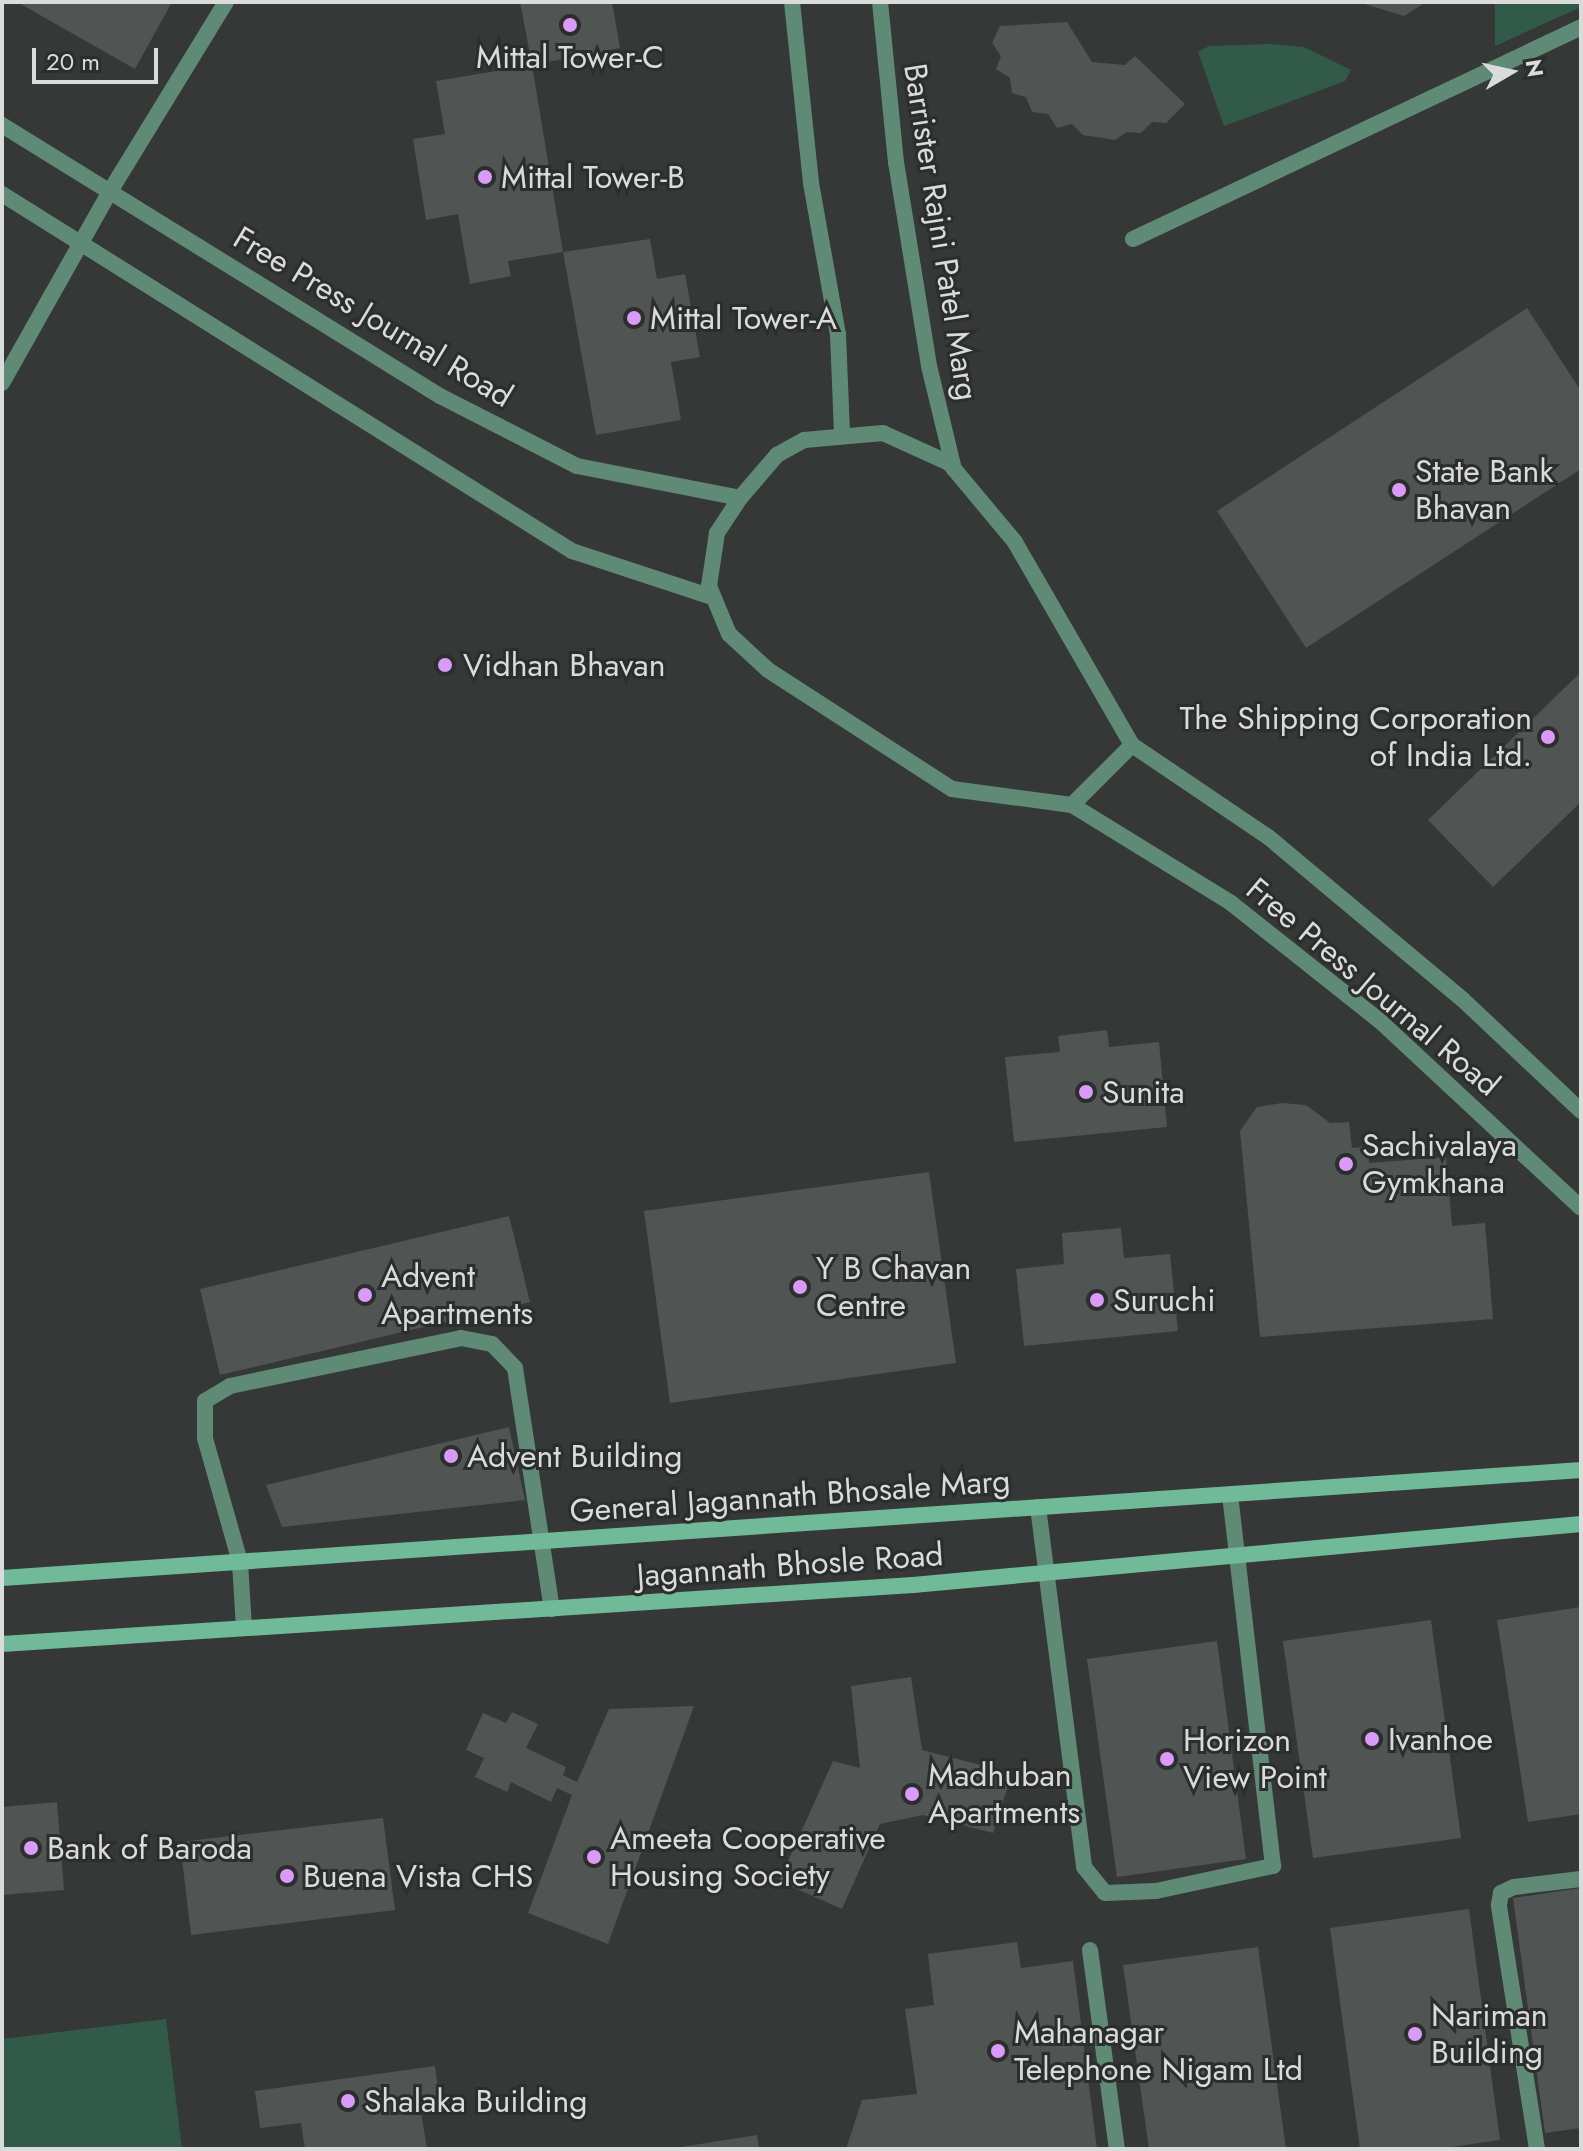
<!DOCTYPE html>
<style>
body{margin:0}
#map{position:relative;width:1583px;height:2151px;overflow:hidden;background:#363837;font-family:Jost,sans-serif}
div>[style]{position:absolute}
.green>*{inset:0;background:#325a48}
.building>*{inset:0;background:#505452}
.service>*{height:16px;margin:-8px;padding:0 8px;transform-origin:8px;border-radius:8px;background:#5f8b76}
.minor>*{height:16px;margin:-8px;padding:0 8px;transform-origin:8px;border-radius:8px;background:#5f8b76}
.tertiary>*{height:16px;margin:-8px;padding:0 8px;transform-origin:8px;border-radius:8px;background:#5f8b76}
.secondary>*{height:16px;margin:-8px;padding:0 8px;transform-origin:8px;border-radius:8px;background:#71ba99}
.dots>*{width:22px;height:22px;translate:-50% -50%;box-sizing:border-box;border:4px solid #2b2e2d;border-radius:50%}
span{translate:-50% -50%;white-space:nowrap;text-align:center;line-height:1.15;-webkit-text-stroke:6px #2b2e2d;paint-order:stroke}
.poi-label{font-size:32px;color:#dadcdb}
.left{translate:0 -50%;text-align:left}
.right{translate:-100% -50%;text-align:right}
.street-label{font-size:32px;color:#dadcdb}
.frame{position:absolute;inset:0;border:4px solid #dadcdb;pointer-events:none}
.north{position:absolute;left:1471px;top:32px;width:80px;height:80px;-webkit-text-stroke:6px #2b2e2d;paint-order:stroke;rotate:81deg;font-size:22px;font-weight:700;line-height:32px;text-align:center;color:#dadcdb}
.north::after{content:'';display:block;margin:auto;width:28px;height:36px;background:#dadcdb;clip-path:polygon(50% 0,100% 100%,50% 72%,0 100%)}
.scale{position:absolute;left:32px;top:48px;width:126px;height:36px;box-sizing:border-box;border:4px solid #dadcdb;border-top:0;padding-left:10px;font-size:24px;line-height:28px;white-space:nowrap;color:#dadcdb;-webkit-text-stroke:6px #2b2e2d;paint-order:stroke}
</style>
<div id="map">
<div class="green">
<i style="clip-path:polygon(1495px 2px,1581px 2px,1581px 7px,1495px 46px)"></i>
<i style="clip-path:polygon(1269px 44px,1304px 47px,1351px 70px,1345px 81px,1224px 126px,1198px 52px,1209px 46px)"></i>
<i style="clip-path:polygon(166px 2019px,182px 2149px,2px 2149px,2px 2039px)"></i>
</div>
<div class="building">
<i style="clip-path:polygon(17px 2px,172px 2px,135px 69px)"></i>
<i style="clip-path:polygon(520px 2px,612px 2px,620px 48px,532px 65px)"></i>
<i style="clip-path:polygon(1358px 2px,1426px 2px,1404px 16px)"></i>
<i style="clip-path:polygon(1067px 22px,1092px 62px,1125px 65px,1135px 56px,1185px 104px,1166px 123px,1152px 122px,1141px 133px,1127px 132px,1115px 140px,1083px 135px,1072px 124px,1057px 128px,1048px 114px,1032px 112px,1026px 97px,1012px 93px,1010px 78px,996px 69px,1001px 56px,992px 43px,1000px 26px)"></i>
<i style="clip-path:polygon(532px 65px,563px 252px,508px 261px,511px 276px,470px 284px,458px 214px,426px 220px,413px 139px,445px 134px,436px 81px)"></i>
<i style="clip-path:polygon(650px 239px,657px 279px,685px 274px,700px 357px,671px 362px,681px 420px,596px 435px,563px 252px)"></i>
<i style="clip-path:polygon(1527px 308px,1581px 391px,1581px 469px,1306px 648px,1217px 511px)"></i>
<i style="clip-path:polygon(1581px 672px,1581px 802px,1493px 887px,1428px 820px)"></i>
<i style="clip-path:polygon(1107px 1030px,1109px 1047px,1159px 1042px,1167px 1127px,1014px 1142px,1005px 1057px,1060px 1052px,1058px 1036px)"></i>
<i style="clip-path:polygon(1282px 1103px,1306px 1105px,1330px 1123px,1349px 1122px,1352px 1148px,1368px 1147px,1369px 1163px,1446px 1157px,1452px 1226px,1485px 1223px,1493px 1319px,1260px 1337px,1240px 1131px,1257px 1107px)"></i>
<i style="clip-path:polygon(929px 1172px,956px 1363px,670px 1403px,644px 1211px)"></i>
<i style="clip-path:polygon(509px 1216px,530px 1302px,220px 1375px,200px 1289px)"></i>
<i style="clip-path:polygon(1121px 1228px,1124px 1258px,1170px 1254px,1178px 1331px,1024px 1346px,1016px 1269px,1064px 1264px,1062px 1233px)"></i>
<i style="clip-path:polygon(509px 1427px,525px 1500px,282px 1527px,266px 1485px)"></i>
<i style="clip-path:polygon(1581px 1607px,1581px 1814px,1528px 1822px,1497px 1620px)"></i>
<i style="clip-path:polygon(1431px 1620px,1461px 1838px,1313px 1858px,1283px 1641px)"></i>
<i style="clip-path:polygon(1217px 1641px,1246px 1859px,1117px 1877px,1087px 1659px)"></i>
<i style="clip-path:polygon(911px 1677px,922px 1750px,1012px 1773px,993px 1833px,923px 1815px,880px 1824px,842px 1909px,779px 1881px,833px 1761px,860px 1768px,851px 1686px)"></i>
<i style="clip-path:polygon(694px 1706px,608px 1944px,528px 1913px,572px 1795px,557px 1788px,551px 1802px,511px 1782px,507px 1792px,475px 1777px,484px 1758px,466px 1750px,483px 1713px,506px 1723px,512px 1712px,538px 1724px,526px 1748px,566px 1767px,563px 1775px,577px 1782px,609px 1709px)"></i>
<i style="clip-path:polygon(57px 1802px,64px 1890px,2px 1895px,2px 1807px)"></i>
<i style="clip-path:polygon(383px 1818px,395px 1910px,191px 1935px,180px 1842px)"></i>
<i style="clip-path:polygon(1581px 1888px,1581px 2128px,1545px 2133px,1513px 1898px)"></i>
<i style="clip-path:polygon(1469px 1909px,1500px 2140px,1438px 2149px,1360px 2149px,1330px 1928px)"></i>
<i style="clip-path:polygon(1017px 1942px,1021px 1968px,1073px 1961px,1097px 2149px,846px 2149px,862px 2100px,917px 2094px,905px 2009px,934px 2005px,928px 1954px)"></i>
<i style="clip-path:polygon(1258px 1947px,1286px 2149px,1149px 2149px,1123px 1965px)"></i>
<i style="clip-path:polygon(435px 2066px,441px 2110px,421px 2112px,427px 2149px,305px 2149px,301px 2123px,260px 2128px,255px 2091px)"></i>
<i style="clip-path:polygon(757px 2135px,759px 2149px,682px 2149px,681px 2147px)"></i>
</div>
<div class="service">
<i style="left:112px;top:188px;width:218px;rotate:-58.5deg"></i>
<i style="left:1133px;top:239px;width:496px;rotate:-25.3deg"></i>
<i style="left:1090px;top:1950px;width:201px;rotate:82.3deg"></i>
</div>
<div class="minor">
<i style="left:1038px;top:1507px;width:363px;rotate:82.7deg"></i>
<i style="left:1084px;top:1867px;width:33px;rotate:51deg"></i>
<i style="left:1105px;top:1893px;width:51px;rotate:-2.2deg"></i>
<i style="left:1156px;top:1891px;width:120px;rotate:-12.1deg"></i>
<i style="left:1273px;top:1866px;width:374px;rotate:-96.6deg"></i>
<i style="left:244px;top:1628px;width:66px;rotate:-93.5deg"></i>
<i style="left:240px;top:1562px;width:129px;rotate:-105.8deg"></i>
<i style="left:205px;top:1438px;width:37px;rotate:-90deg"></i>
<i style="left:205px;top:1401px;width:29px;rotate:-31deg"></i>
<i style="left:230px;top:1386px;width:236px;rotate:-11.7deg"></i>
<i style="left:461px;top:1338px;width:32px;rotate:11deg"></i>
<i style="left:492px;top:1344px;width:33px;rotate:46deg"></i>
<i style="left:515px;top:1368px;width:244px;rotate:81.3deg"></i>
<i style="left:1537px;top:2149px;width:247px;rotate:-98.9deg"></i>
<i style="left:1499px;top:1905px;width:12px;rotate:-81deg"></i>
<i style="left:1501px;top:1893px;width:14px;rotate:-25deg"></i>
<i style="left:1514px;top:1887px;width:67px;rotate:-6.8deg"></i>
</div>
<div class="tertiary">
<i style="left:792px;top:2px;width:182px;rotate:84deg"></i>
<i style="left:811px;top:183px;width:153px;rotate:79.9deg"></i>
<i style="left:838px;top:334px;width:100px;rotate:87.7deg"></i>
<i style="left:880px;top:2px;width:161px;rotate:84.3deg"></i>
<i style="left:896px;top:162px;width:207px;rotate:80.8deg"></i>
<i style="left:929px;top:366px;width:106px;rotate:76.4deg"></i>
<i style="left:2px;top:125px;width:515px;rotate:31.75deg"></i>
<i style="left:440px;top:396px;width:154px;rotate:27.1deg"></i>
<i style="left:577px;top:466px;width:166px;rotate:11.1deg"></i>
<i style="left:2px;top:194px;width:673px;rotate:32.06deg"></i>
<i style="left:572px;top:551px;width:147px;rotate:18.2deg"></i>
<i style="left:2px;top:383px;width:224px;rotate:-60.6deg"></i>
<i style="left:1072px;top:805px;width:85px;rotate:-45deg"></i>
<i style="left:1581px;top:1111px;width:163px;rotate:-136.7deg"></i>
<i style="left:1462px;top:999px;width:253px;rotate:-140.1deg"></i>
<i style="left:1268px;top:837px;width:164px;rotate:-145.9deg"></i>
<i style="left:1132px;top:745px;width:234px;rotate:-120deg"></i>
<i style="left:1015px;top:542px;width:103px;rotate:-129.9deg"></i>
<i style="left:949px;top:463px;width:72px;rotate:-155.6deg"></i>
<i style="left:883px;top:433px;width:79px;rotate:174.9deg"></i>
<i style="left:804px;top:440px;width:31px;rotate:151deg"></i>
<i style="left:777px;top:455px;width:57px;rotate:130.7deg"></i>
<i style="left:740px;top:498px;width:42px;rotate:123.3deg"></i>
<i style="left:717px;top:533px;width:54px;rotate:98.6deg"></i>
<i style="left:709px;top:586px;width:52px;rotate:67.4deg"></i>
<i style="left:729px;top:634px;width:53px;rotate:42.7deg"></i>
<i style="left:768px;top:670px;width:219px;rotate:32.9deg"></i>
<i style="left:952px;top:789px;width:121px;rotate:7.6deg"></i>
<i style="left:1072px;top:805px;width:187px;rotate:31.6deg"></i>
<i style="left:1231px;top:903px;width:191px;rotate:38.4deg"></i>
<i style="left:1381px;top:1022px;width:273px;rotate:42.9deg"></i>
</div>
<div class="secondary">
<i style="left:2px;top:1578px;width:1583px;rotate:-3.91deg"></i>
<i style="left:2px;top:1644px;width:913px;rotate:-3.71deg"></i>
<i style="left:913px;top:1585px;width:671px;rotate:-5.22deg"></i>
</div>
<div class="dots">
<i style="left:570px;top:25px;background:#d99af8"></i>
<i style="left:485px;top:177px;background:#d99af8"></i>
<i style="left:634px;top:318px;background:#d99af8"></i>
<i style="left:1399px;top:490px;background:#d99af8"></i>
<i style="left:445px;top:665px;background:#d99af8"></i>
<i style="left:1548px;top:737px;background:#d99af8"></i>
<i style="left:1086px;top:1092px;background:#d99af8"></i>
<i style="left:1346px;top:1164px;background:#d99af8"></i>
<i style="left:800px;top:1287px;background:#d99af8"></i>
<i style="left:365px;top:1295px;background:#d99af8"></i>
<i style="left:1097px;top:1300px;background:#d99af8"></i>
<i style="left:451px;top:1456px;background:#d99af8"></i>
<i style="left:1372px;top:1739px;background:#d99af8"></i>
<i style="left:1167px;top:1759px;background:#d99af8"></i>
<i style="left:912px;top:1794px;background:#d99af8"></i>
<i style="left:31px;top:1848px;background:#d99af8"></i>
<i style="left:594px;top:1857px;background:#d99af8"></i>
<i style="left:287px;top:1876px;background:#d99af8"></i>
<i style="left:1415px;top:2034px;background:#d99af8"></i>
<i style="left:998px;top:2051px;background:#d99af8"></i>
<i style="left:348px;top:2101px;background:#d99af8"></i>
</div>
<div class="poi-label">
<span style="left:570px;top:57px">Mittal Tower-C</span>
<span class="left" style="left:501px;top:177px">Mittal Tower-B</span>
<span class="left" style="left:650px;top:318px">Mittal Tower-A</span>
<span class="left" style="left:1415px;top:490px">State Bank<br>Bhavan</span>
<span class="left" style="left:463px;top:665px">Vidhan Bhavan</span>
<span class="right" style="left:1532px;top:737px">The Shipping Corporation<br>of India Ltd.</span>
<span class="left" style="left:1102px;top:1092px">Sunita</span>
<span class="left" style="left:1362px;top:1164px">Sachivalaya<br>Gymkhana</span>
<span class="left" style="left:816px;top:1287px">Y B Chavan<br>Centre</span>
<span class="left" style="left:381px;top:1295px">Advent<br>Apartments</span>
<span class="left" style="left:1113px;top:1300px">Suruchi</span>
<span class="left" style="left:467px;top:1456px">Advent Building</span>
<span class="left" style="left:1388px;top:1739px">Ivanhoe</span>
<span class="left" style="left:1183px;top:1759px">Horizon<br>View Point</span>
<span class="left" style="left:928px;top:1794px">Madhuban<br>Apartments</span>
<span class="left" style="left:610px;top:1857px">Ameeta Cooperative<br>Housing Society</span>
<span class="left" style="left:47px;top:1848px">Bank of Baroda</span>
<span class="left" style="left:303px;top:1876px">Buena Vista CHS</span>
<span class="left" style="left:1431px;top:2034px">Nariman<br>Building</span>
<span class="left" style="left:1014px;top:2051px">Mahanagar<br>Telephone Nigam Ltd</span>
<span class="left" style="left:364px;top:2101px">Shalaka Building</span>
</div>
<div class="street-label">
<span style="left:941px;top:232px;rotate:81deg">Barrister Rajni Patel Marg</span>
<span style="left:373px;top:317px;rotate:31deg">Free Press Journal Road</span>
<span style="left:1373px;top:987px;rotate:40deg">Free Press Journal Road</span>
<span style="left:790px;top:1496px;rotate:-4deg">General Jagannath Bhosale Marg</span>
<span style="left:790px;top:1565px;rotate:-4deg">Jagannath Bhosle Road</span>
</div>
<div class="frame"></div>
<div class="north">N</div>
<div class="scale">20 m</div>
</div>
